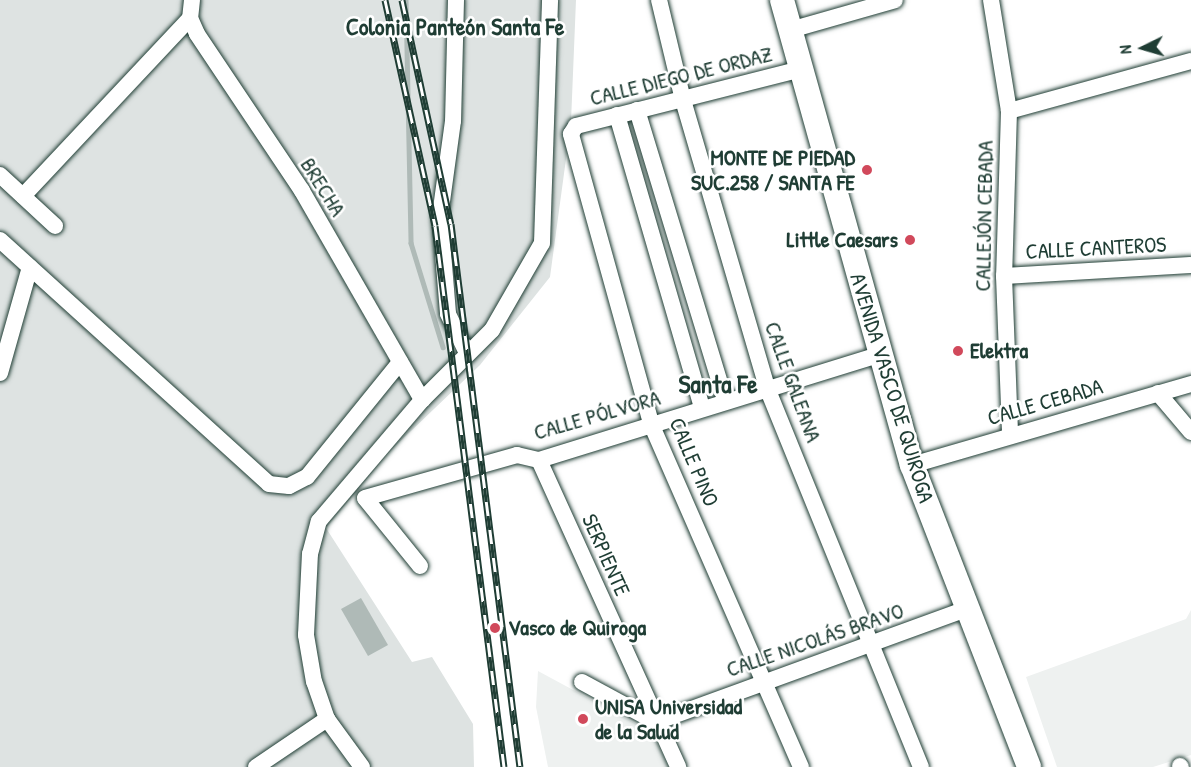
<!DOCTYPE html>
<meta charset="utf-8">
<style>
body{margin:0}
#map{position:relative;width:1191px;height:767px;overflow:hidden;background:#fff;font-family:"Patrick Hand",sans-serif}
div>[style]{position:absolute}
.built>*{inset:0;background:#eef1f0}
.green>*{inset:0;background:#dee3e2}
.water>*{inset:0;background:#afbab7}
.stream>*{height:4.5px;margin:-2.25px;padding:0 2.25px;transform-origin:2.25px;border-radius:2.25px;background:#afbab7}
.roads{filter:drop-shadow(0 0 2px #1f3d34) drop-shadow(0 0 2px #1f3d34)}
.street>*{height:16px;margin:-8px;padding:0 8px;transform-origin:8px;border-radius:8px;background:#fff}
.secondary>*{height:24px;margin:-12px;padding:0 12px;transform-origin:12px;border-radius:12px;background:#fff}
.rail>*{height:7px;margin-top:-3.5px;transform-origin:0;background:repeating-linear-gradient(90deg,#fff 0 14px,#1f3d34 0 28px);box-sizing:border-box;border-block:2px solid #1f3d34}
.dots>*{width:16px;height:16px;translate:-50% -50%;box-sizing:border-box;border:3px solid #fff;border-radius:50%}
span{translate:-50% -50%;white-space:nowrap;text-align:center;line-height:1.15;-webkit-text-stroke:5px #fff;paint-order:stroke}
.street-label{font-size:22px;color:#1f3d34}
.poi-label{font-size:22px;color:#1f3d34;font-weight:700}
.right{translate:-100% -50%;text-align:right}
.left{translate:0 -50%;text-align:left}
.neighbourhood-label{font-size:24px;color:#1f3d34;font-weight:700}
.quarter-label{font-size:26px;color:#1f3d34;font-weight:700}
.north{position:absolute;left:1113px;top:18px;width:60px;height:60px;-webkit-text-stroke:4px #fff;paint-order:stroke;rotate:265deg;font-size:16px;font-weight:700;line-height:24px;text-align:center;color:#1f3d34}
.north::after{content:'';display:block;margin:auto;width:21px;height:27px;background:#1f3d34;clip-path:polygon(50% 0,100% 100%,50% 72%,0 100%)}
</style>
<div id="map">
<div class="built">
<i style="clip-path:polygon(1191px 610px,1191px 755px,1153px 767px,1057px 767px,1026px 677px,1186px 619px)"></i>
<i style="clip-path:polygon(538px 671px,651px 732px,669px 767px,548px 767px,536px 707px)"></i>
</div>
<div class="green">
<i style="clip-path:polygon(0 0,576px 0,571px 122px,550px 277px,480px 365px,389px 452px,326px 528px,412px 662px,432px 657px,473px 724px,474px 767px,0 767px)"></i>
</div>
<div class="water">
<i style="clip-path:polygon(361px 598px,388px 645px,368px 656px,341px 609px)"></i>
</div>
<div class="stream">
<i style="left:406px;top:0;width:243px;rotate:88.8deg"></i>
<i style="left:411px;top:243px;width:109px;rotate:72.9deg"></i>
</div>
<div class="roads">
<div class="street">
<i style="left:192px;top:0;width:18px;rotate:96deg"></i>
<i style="left:190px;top:18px;width:17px;rotate:66deg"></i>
<i style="left:197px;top:34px;width:189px;rotate:56.2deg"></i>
<i style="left:302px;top:191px;width:241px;rotate:60.1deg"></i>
<i style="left:456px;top:0;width:121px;rotate:91.4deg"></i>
<i style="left:453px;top:121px;width:96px;rotate:97.8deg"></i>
<i style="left:440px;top:216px;width:98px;rotate:85.3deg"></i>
<i style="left:448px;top:314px;width:43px;rotate:64deg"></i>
<i style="left:659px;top:0;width:103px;rotate:76.5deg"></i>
<i style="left:683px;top:100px;width:300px;rotate:73.7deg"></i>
<i style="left:767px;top:388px;width:409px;rotate:67.9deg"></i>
<i style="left:991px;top:0;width:112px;rotate:80.8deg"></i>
<i style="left:1009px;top:111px;width:165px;rotate:91.7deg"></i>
<i style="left:1004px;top:276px;width:158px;rotate:87.8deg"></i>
<i style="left:790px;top:30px;width:109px;rotate:-15.9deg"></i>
<i style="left:637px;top:110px;width:303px;rotate:73.1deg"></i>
<i style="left:1009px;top:111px;width:189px;rotate:-15.4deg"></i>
<i style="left:617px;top:115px;width:305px;rotate:73.8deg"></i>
<i style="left:0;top:175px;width:75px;rotate:42.8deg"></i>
<i style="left:23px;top:196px;width:244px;rotate:-46.8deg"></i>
<i style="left:0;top:240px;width:363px;rotate:42.2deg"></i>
<i style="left:269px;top:484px;width:20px;rotate:6deg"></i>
<i style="left:289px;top:486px;width:20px;rotate:-27deg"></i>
<i style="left:307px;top:477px;width:148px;rotate:-51deg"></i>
<i style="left:1004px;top:276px;width:187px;rotate:-3.4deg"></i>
<i style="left:0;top:373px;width:110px;rotate:-74.2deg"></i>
<i style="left:1158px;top:393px;width:51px;rotate:49.8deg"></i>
<i style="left:539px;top:460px;width:337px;rotate:65.6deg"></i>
<i style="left:912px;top:465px;width:291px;rotate:-16.2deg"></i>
<i style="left:420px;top:566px;width:87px;rotate:-129deg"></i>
<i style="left:365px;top:498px;width:158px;rotate:-15.8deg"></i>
<i style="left:517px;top:455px;width:23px;rotate:13deg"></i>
<i style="left:539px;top:460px;width:356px;rotate:-17.2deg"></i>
<i style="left:582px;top:682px;width:84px;rotate:28.4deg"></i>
<i style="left:656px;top:722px;width:331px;rotate:-20deg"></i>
<i style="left:1180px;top:766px;width:1px;rotate:45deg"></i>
<i style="left:256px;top:767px;width:86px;rotate:-34.1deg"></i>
<i style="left:362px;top:767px;width:59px;rotate:-126.1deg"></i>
<i style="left:327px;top:719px;width:39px;rotate:-109deg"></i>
<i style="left:314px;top:682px;width:48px;rotate:-99.7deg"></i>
<i style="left:306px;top:635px;width:81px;rotate:-87.2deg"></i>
<i style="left:310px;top:554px;width:34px;rotate:-75deg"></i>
<i style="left:319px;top:521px;width:159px;rotate:-49.6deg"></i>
<i style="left:422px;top:400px;width:99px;rotate:-45deg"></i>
<i style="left:492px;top:330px;width:100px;rotate:-60.1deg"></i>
<i style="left:542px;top:243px;width:243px;rotate:-88.1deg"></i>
<i style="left:801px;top:767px;width:375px;rotate:-113.6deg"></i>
<i style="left:651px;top:423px;width:300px;rotate:-105.5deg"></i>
<i style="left:571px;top:134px;width:9px;rotate:-58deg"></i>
<i style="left:576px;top:126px;width:232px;rotate:-14.2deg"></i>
</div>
<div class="secondary">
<i style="left:782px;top:0;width:483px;rotate:74.4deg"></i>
<i style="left:912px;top:465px;width:324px;rotate:68.8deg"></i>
</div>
</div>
<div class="rail">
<i style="left:385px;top:0;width:231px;rotate:77.5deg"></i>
<i style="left:435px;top:226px;width:545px;rotate:82.73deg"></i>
<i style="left:402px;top:0;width:229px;rotate:77.7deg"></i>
<i style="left:451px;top:224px;width:547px;rotate:82.76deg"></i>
</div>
<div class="dots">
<i style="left:867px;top:170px;background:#d1495b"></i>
<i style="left:910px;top:240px;background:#d1495b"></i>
<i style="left:958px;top:351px;background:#d1495b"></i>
<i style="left:495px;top:628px;background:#d1495b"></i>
<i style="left:583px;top:719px;background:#d1495b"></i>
</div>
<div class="street-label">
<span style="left:681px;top:76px;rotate:-14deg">CALLE DIEGO DE ORDAZ</span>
<span style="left:323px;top:187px;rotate:58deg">BRECHA</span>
<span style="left:984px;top:216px;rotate:-89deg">CALLEJÓN CEBADA</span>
<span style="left:1096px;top:248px;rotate:-3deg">CALLE CANTEROS</span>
<span style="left:793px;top:382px;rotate:70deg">CALLE GALEANA</span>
<span style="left:892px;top:388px;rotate:73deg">AVENIDA VASCO DE QUIROGA</span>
<span style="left:1045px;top:402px;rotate:-16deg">CALLE CEBADA</span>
<span style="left:597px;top:415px;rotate:-16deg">CALLE PÓLVORA</span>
<span style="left:694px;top:462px;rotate:67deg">CALLE PINO</span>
<span style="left:606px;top:555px;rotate:66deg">SERPIENTE</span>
<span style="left:815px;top:640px;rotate:-19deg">CALLE NICOLÁS BRAVO</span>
</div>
<div class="poi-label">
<span class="right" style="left:855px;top:170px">MONTE DE PIEDAD<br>SUC.258 / SANTA FE</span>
<span class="right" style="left:898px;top:240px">Little Caesars</span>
<span class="left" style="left:970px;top:351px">Elektra</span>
<span class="left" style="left:508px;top:628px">Vasco de Quiroga</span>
<span class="left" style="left:595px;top:719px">UNISA Universidad<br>de la Salud</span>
</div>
<div class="neighbourhood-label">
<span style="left:455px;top:27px">Colonia Panteón Santa Fe</span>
</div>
<div class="quarter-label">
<span style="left:718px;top:384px">Santa Fe</span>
</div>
<div class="north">N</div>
</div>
